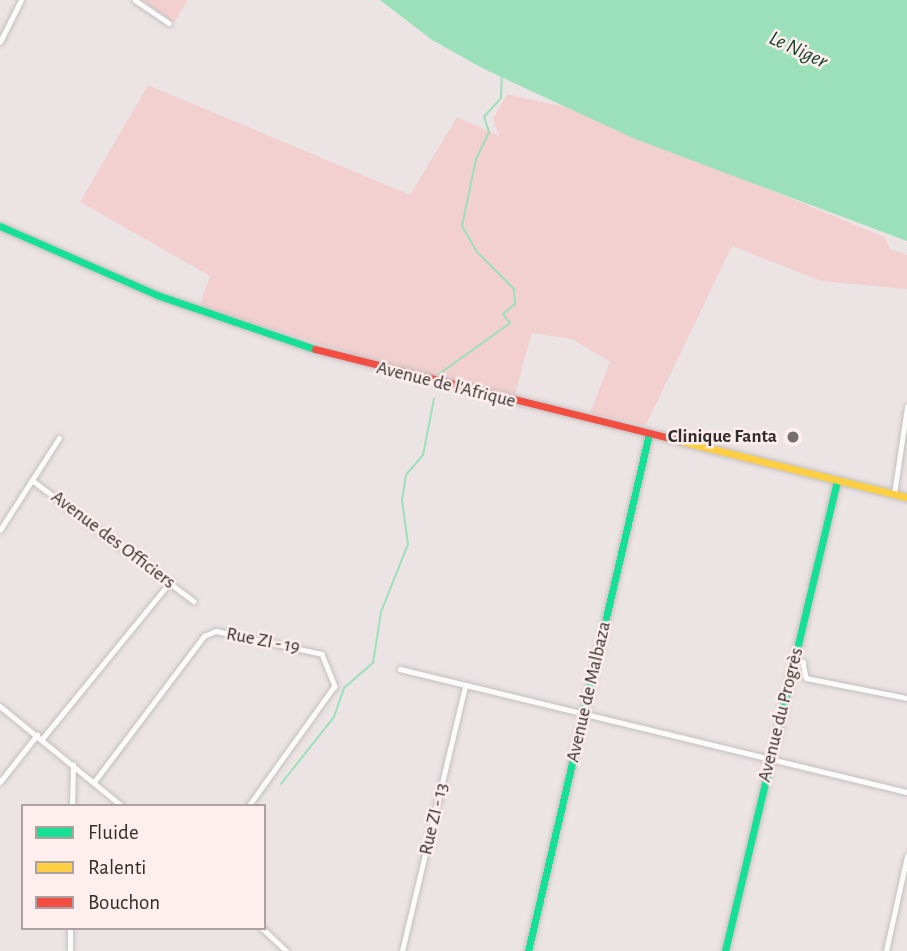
<!DOCTYPE html>
<meta charset="utf-8">
<style>
body{margin:0}
#map{position:relative;width:907px;height:951px;overflow:hidden;background:#ece4e4;font-family:"Alegreya Sans",sans-serif}
div>[style]{position:absolute}
.green>*{inset:0;background:#f2d0d0}
.water>*{inset:0;background:#9ce0b9}
.stream>*{height:2px;margin:-1px;padding:0 1px;transform-origin:1px;border-radius:1px;background:#9ce0b9}
.roads{filter:drop-shadow(0 0 2px #c4bfbf) drop-shadow(0 0 2px #c4bfbf)}
.street>*{height:4.5px;margin:-2.25px;padding:0 2.25px;transform-origin:2.25px;border-radius:2.25px;background:#fcfbfb}
.fast>*{height:7px;margin:-3.5px;padding:0 3.5px;transform-origin:3.5px;border-radius:3.5px;background:#16e098}
.slow>*{height:7px;margin:-3.5px;padding:0 3.5px;transform-origin:3.5px;border-radius:3.5px;background:#ffcf43}
.jam>*{height:7px;margin:-3.5px;padding:0 3.5px;transform-origin:3.5px;border-radius:3.5px;background:#f24e42}
.dots>*{width:19px;height:19px;translate:-50% -50%;box-sizing:border-box;border:4px solid #feeeee;border-radius:50%}
span{translate:-50% -50%;white-space:nowrap;text-align:center;line-height:1.15;-webkit-text-stroke:5px #feeeee;paint-order:stroke}
.street-label{font-size:19px;color:#332e2e}
.poi-label{font-size:19px;color:#332e2e;font-weight:700}
.right{translate:-100% -50%;text-align:right}
.water-label{font-size:21px;color:#16412b;font-style:italic}
.legend{position:absolute;left:21px;top:804px;width:245px;height:126px;box-sizing:border-box;background:#feeeee;border:2px solid #ada1a1;margin:0;padding:9px 12px;list-style:none;font-size:21px;color:#332e2e}
.legend li{display:flex;align-items:center;gap:14px;height:35px}
.legend b{width:35px;border:2px solid #ada1a1}
</style>
<div id="map">
<div class="green">
<i style="clip-path:polygon(142px 0,188px 0,174px 22px)"></i>
<i style="clip-path:polygon(148px 85px,410px 195px,457px 117px,499px 136px,493px 119px,507px 94px,569px 108px,885px 237px,890px 249px,907px 255px,907px 289px,821px 281px,732px 246px,646px 425px,590px 413px,610px 362px,572px 339px,532px 333px,514px 397px,419px 374px,199px 307px,210px 276px,80px 202px)"></i>
</div>
<div class="water">
<i style="clip-path:polygon(380px 0,907px 0,907px 241px,635px 139px,484px 69px,432px 40px)"></i>
</div>
<div class="stream">
<i style="left:439px;top:374px;width:87px;rotate:-35.7deg"></i>
<i style="left:510px;top:323px;width:11px;rotate:-128deg"></i>
<i style="left:503px;top:314px;width:16px;rotate:-40deg"></i>
<i style="left:515px;top:304px;width:15px;rotate:-94deg"></i>
<i style="left:514px;top:289px;width:52px;rotate:-135deg"></i>
<i style="left:477px;top:252px;width:30px;rotate:-120deg"></i>
<i style="left:462px;top:226px;width:68px;rotate:-78.2deg"></i>
<i style="left:476px;top:159px;width:30px;rotate:-64deg"></i>
<i style="left:489px;top:132px;width:16px;rotate:-108deg"></i>
<i style="left:484px;top:117px;width:25px;rotate:-48deg"></i>
<i style="left:501px;top:98px;width:23px;rotate:-88deg"></i>
<i style="left:281px;top:784px;width:85px;rotate:-51.7deg"></i>
<i style="left:334px;top:717px;width:31px;rotate:-71deg"></i>
<i style="left:344px;top:688px;width:38px;rotate:-41deg"></i>
<i style="left:373px;top:663px;width:52px;rotate:-81.1deg"></i>
<i style="left:381px;top:612px;width:73px;rotate:-68.3deg"></i>
<i style="left:408px;top:544px;width:44px;rotate:-97.8deg"></i>
<i style="left:402px;top:500px;width:25px;rotate:-81deg"></i>
<i style="left:406px;top:475px;width:26px;rotate:-50deg"></i>
<i style="left:423px;top:455px;width:57px;rotate:-78.9deg"></i>
</div>
<div class="roads">
<div class="street">
<i style="left:135px;top:0;width:41px;rotate:34.1deg"></i>
<i style="left:0;top:42px;width:47px;rotate:-63.4deg"></i>
<i style="left:32px;top:480px;width:202px;rotate:36.8deg"></i>
<i style="left:894px;top:494px;width:88px;rotate:-81.5deg"></i>
<i style="left:0;top:530px;width:109px;rotate:-57.3deg"></i>
<i style="left:795px;top:659px;width:9px;rotate:21deg"></i>
<i style="left:803px;top:662px;width:16px;rotate:79deg"></i>
<i style="left:806px;top:678px;width:103px;rotate:11.2deg"></i>
<i style="left:400px;top:669px;width:522px;rotate:13.64deg"></i>
<i style="left:0;top:706px;width:158px;rotate:39.3deg"></i>
<i style="left:42px;top:739px;width:203px;rotate:-50.8deg"></i>
<i style="left:0;top:782px;width:60px;rotate:-51.8deg"></i>
<i style="left:94px;top:782px;width:183px;rotate:-53deg"></i>
<i style="left:204px;top:636px;width:13px;rotate:-23deg"></i>
<i style="left:216px;top:631px;width:108px;rotate:12.2deg"></i>
<i style="left:322px;top:654px;width:35px;rotate:68deg"></i>
<i style="left:335px;top:686px;width:148px;rotate:125.6deg"></i>
<i style="left:72px;top:806px;width:41px;rotate:-88.6deg"></i>
<i style="left:262px;top:928px;width:34px;rotate:43deg"></i>
<i style="left:70px;top:951px;width:23px;rotate:-90deg"></i>
<i style="left:402px;top:951px;width:271px;rotate:-76.6deg"></i>
<i style="left:886px;top:951px;width:97px;rotate:-77.5deg"></i>
</div>
<div class="fast">
<i style="left:0;top:226px;width:171px;rotate:23.7deg"></i>
<i style="left:157px;top:295px;width:167px;rotate:18.9deg"></i>
<i style="left:528px;top:951px;width:531px;rotate:-76.83deg"></i>
<i style="left:725px;top:951px;width:484px;rotate:-76.6deg"></i>
</div>
<div class="slow">
<i style="left:680px;top:441px;width:234px;rotate:13.9deg"></i>
</div>
<div class="jam">
<i style="left:315px;top:349px;width:376px;rotate:14.1deg"></i>
</div>
</div>
<div class="dots">
<i style="left:793px;top:437px;background:#746e6e"></i>
</div>
<div class="street-label">
<span style="left:446px;top:385px;rotate:14deg">Avenue de l'Afrique</span>
<span style="left:113px;top:540px;rotate:37deg">Avenue des Officiers</span>
<span style="left:263px;top:641px;rotate:11deg">Rue ZI - 19</span>
<span style="left:589px;top:692px;rotate:-77deg">Avenue de Malbaza</span>
<span style="left:781px;top:715px;rotate:-76deg">Avenue du Progrès</span>
<span style="left:434px;top:819px;rotate:-77deg">Rue ZI - 13</span>
</div>
<div class="poi-label">
<span class="right" style="left:777px;top:437px">Clinique Fanta</span>
</div>
<div class="water-label">
<span style="left:798px;top:50px;rotate:25deg">Le Niger</span>
</div>
<ul class="legend">
<li><b style="height:9px;background:#16e098"></b>Fluide</li>
<li><b style="height:9px;background:#ffcf43"></b>Ralenti</li>
<li><b style="height:9px;background:#f24e42"></b>Bouchon</li>
</ul>
</div>
